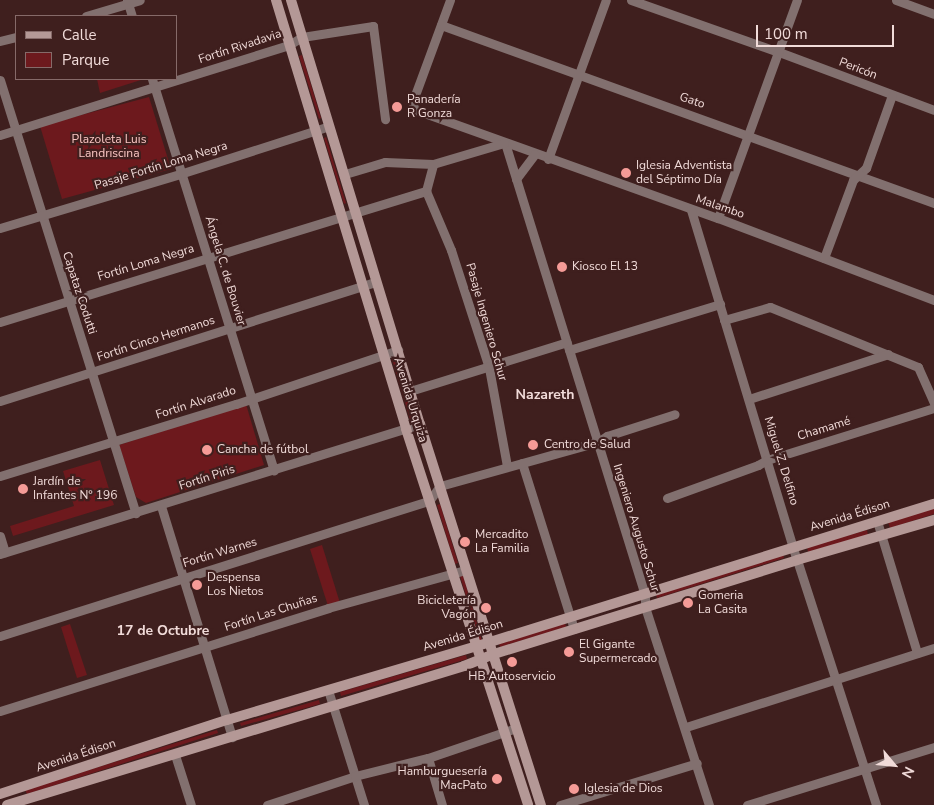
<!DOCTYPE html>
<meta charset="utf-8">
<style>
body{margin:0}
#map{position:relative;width:934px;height:805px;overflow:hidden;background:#3f1f1e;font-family:"Nunito Sans",sans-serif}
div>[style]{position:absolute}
.green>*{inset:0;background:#6d191d}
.minor>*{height:9px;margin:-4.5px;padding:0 4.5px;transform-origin:4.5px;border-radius:4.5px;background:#82706f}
.secondary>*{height:10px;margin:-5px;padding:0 5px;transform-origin:5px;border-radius:5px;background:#b49896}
.dots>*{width:14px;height:14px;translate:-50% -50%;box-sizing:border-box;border:2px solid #3f1f1e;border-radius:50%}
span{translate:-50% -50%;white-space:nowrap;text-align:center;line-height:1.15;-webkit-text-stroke:4.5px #3f1f1e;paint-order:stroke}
.street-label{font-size:12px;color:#f1dbd9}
.poi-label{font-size:12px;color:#f1dbd9}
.left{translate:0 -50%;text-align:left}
.right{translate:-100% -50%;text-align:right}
.park-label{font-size:12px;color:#f9c5c2}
.neighbourhood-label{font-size:14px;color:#f1dbd9;font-weight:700}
.legend{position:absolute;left:15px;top:15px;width:162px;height:65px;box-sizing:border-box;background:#3f1f1e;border:1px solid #866a69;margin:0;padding:6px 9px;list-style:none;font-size:15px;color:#f1dbd9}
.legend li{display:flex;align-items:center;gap:10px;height:25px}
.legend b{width:25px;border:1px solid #866a69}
.north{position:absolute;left:869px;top:740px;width:50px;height:50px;-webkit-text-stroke:4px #3f1f1e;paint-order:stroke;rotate:118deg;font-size:14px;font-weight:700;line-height:20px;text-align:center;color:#f1dbd9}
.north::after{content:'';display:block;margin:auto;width:18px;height:22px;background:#f1dbd9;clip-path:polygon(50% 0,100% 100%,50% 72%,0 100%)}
.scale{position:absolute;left:756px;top:25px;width:138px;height:22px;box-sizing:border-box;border:2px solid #f1dbd9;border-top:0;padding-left:6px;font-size:15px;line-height:18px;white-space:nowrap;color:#f1dbd9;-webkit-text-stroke:4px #3f1f1e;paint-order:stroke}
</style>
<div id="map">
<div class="green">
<i style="clip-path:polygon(302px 55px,321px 118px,319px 119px,299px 56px)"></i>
<i style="clip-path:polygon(97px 79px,144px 79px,100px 93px)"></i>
<i style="clip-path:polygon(149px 97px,171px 169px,62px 199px,40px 126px)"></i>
<i style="clip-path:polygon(326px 137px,346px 203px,344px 204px,324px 138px)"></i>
<i style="clip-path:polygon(395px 358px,413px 418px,410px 419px,392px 359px)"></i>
<i style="clip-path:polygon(246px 404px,264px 465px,146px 503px,136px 497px,119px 445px)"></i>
<i style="clip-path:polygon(100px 460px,114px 505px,13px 536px,10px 526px,74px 506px,63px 471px)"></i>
<i style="clip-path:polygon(440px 504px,458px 563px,455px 564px,437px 505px)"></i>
<i style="clip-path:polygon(934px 508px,934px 514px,890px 528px,888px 522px)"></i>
<i style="clip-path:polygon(867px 530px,868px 535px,808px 552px,807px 547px)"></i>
<i style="clip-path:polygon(322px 545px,340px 603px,328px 606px,310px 549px)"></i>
<i style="clip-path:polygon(783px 554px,784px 558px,657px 598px,656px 595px)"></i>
<i style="clip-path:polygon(463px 575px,482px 641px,480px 642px,460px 576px)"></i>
<i style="clip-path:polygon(565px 623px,566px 627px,500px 647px,499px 643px)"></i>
<i style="clip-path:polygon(70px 624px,87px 675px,77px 678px,61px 627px)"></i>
<i style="clip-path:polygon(466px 655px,467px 659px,341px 696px,340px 692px)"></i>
<i style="clip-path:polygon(319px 700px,320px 704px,241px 726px,240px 723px)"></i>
<i style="clip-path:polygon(217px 730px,218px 733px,27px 794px,25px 790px)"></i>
</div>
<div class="minor">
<i style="left:127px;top:0;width:17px;rotate:73deg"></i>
<i style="left:450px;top:0;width:104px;rotate:110.2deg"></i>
<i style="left:414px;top:98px;width:11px;rotate:95deg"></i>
<i style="left:413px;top:109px;width:324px;rotate:19.7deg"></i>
<i style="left:718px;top:218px;width:231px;rotate:20.8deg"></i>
<i style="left:631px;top:0;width:157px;rotate:19.4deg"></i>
<i style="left:779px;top:52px;width:165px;rotate:20.5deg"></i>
<i style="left:896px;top:0;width:40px;rotate:20.2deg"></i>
<i style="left:86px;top:16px;width:56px;rotate:-16.5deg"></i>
<i style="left:441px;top:25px;width:524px;rotate:19.85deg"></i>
<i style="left:0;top:41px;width:16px;rotate:-14deg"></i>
<i style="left:152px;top:79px;width:410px;rotate:72.7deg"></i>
<i style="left:0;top:80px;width:454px;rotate:72.6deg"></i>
<i style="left:0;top:135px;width:303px;rotate:-17.3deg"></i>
<i style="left:289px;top:45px;width:15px;rotate:-32deg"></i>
<i style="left:302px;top:37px;width:72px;rotate:-8.8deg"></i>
<i style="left:373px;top:26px;width:94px;rotate:82.6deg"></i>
<i style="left:505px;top:143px;width:472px;rotate:72.8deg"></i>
<i style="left:645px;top:594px;width:13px;rotate:90deg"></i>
<i style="left:645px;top:607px;width:208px;rotate:72.1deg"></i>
<i style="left:548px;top:159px;width:169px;rotate:-70deg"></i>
<i style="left:345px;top:174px;width:42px;rotate:-16.7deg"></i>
<i style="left:385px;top:162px;width:48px;rotate:2.4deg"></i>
<i style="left:433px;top:164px;width:74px;rotate:-16.5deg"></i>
<i style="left:516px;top:179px;width:31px;rotate:-53deg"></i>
<i style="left:426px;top:191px;width:64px;rotate:67deg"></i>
<i style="left:451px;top:250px;width:124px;rotate:72.1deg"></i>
<i style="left:489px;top:368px;width:100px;rotate:79.6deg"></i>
<i style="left:426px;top:191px;width:28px;rotate:-75deg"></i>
<i style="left:691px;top:210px;width:366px;rotate:73.2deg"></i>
<i style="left:797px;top:560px;width:257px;rotate:72.1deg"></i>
<i style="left:718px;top:218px;width:232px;rotate:-70.1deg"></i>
<i style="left:0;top:228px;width:191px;rotate:-16.7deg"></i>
<i style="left:183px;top:173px;width:153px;rotate:-17.8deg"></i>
<i style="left:824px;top:258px;width:83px;rotate:-69.6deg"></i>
<i style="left:853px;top:180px;width:18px;rotate:-43deg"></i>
<i style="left:866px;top:168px;width:77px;rotate:-70.4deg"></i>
<i style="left:724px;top:320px;width:48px;rotate:-15.8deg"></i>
<i style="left:770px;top:307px;width:160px;rotate:22.1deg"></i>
<i style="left:918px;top:367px;width:39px;rotate:66deg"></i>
<i style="left:0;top:322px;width:446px;rotate:-17.1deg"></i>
<i style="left:569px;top:350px;width:158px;rotate:-16.9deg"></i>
<i style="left:410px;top:391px;width:164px;rotate:-17.3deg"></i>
<i style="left:749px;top:399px;width:146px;rotate:-17.9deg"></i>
<i style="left:0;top:401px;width:394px;rotate:-17.6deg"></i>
<i style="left:522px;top:463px;width:174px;rotate:72.6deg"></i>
<i style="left:0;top:476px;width:247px;rotate:-17deg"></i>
<i style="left:236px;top:404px;width:171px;rotate:-18.4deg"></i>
<i style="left:667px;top:498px;width:97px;rotate:-19.9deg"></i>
<i style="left:758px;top:465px;width:10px;rotate:-29deg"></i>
<i style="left:767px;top:460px;width:175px;rotate:-17.3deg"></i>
<i style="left:161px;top:506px;width:242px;rotate:72.9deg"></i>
<i style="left:877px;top:521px;width:138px;rotate:73.1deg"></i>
<i style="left:0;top:536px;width:17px;rotate:73deg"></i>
<i style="left:0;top:554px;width:440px;rotate:-17.2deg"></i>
<i style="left:0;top:636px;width:450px;rotate:-17.5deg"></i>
<i style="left:429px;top:501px;width:19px;rotate:-54deg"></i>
<i style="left:440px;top:486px;width:164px;rotate:-15.6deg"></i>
<i style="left:598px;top:442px;width:11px;rotate:-34deg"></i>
<i style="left:607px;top:436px;width:71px;rotate:-17.9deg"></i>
<i style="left:328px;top:690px;width:121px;rotate:72.6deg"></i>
<i style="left:0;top:711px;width:344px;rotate:-17.4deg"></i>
<i style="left:328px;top:608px;width:142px;rotate:-15.5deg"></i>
<i style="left:686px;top:727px;width:260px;rotate:-17.7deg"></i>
<i style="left:175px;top:755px;width:52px;rotate:72.3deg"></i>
<i style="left:428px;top:758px;width:49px;rotate:73.4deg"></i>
<i style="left:267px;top:805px;width:93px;rotate:-18.2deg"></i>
<i style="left:355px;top:776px;width:75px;rotate:-13.9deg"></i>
<i style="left:428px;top:758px;width:93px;rotate:-18.8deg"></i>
<i style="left:560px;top:805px;width:143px;rotate:-17deg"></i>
<i style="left:747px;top:805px;width:196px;rotate:-17.2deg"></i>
</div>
<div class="secondary">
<i style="left:276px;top:0;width:448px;rotate:73.1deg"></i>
<i style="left:406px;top:429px;width:395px;rotate:72deg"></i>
<i style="left:291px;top:0;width:443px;rotate:73.1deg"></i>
<i style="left:420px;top:424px;width:400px;rotate:72.4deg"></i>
<i style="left:0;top:794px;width:239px;rotate:-18.1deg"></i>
<i style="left:227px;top:720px;width:274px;rotate:-16.5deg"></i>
<i style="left:490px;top:642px;width:465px;rotate:-17.3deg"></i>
<i style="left:7px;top:805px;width:478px;rotate:-16.9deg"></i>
<i style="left:464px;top:666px;width:32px;rotate:-22deg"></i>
<i style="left:494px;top:654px;width:317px;rotate:-17.2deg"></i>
<i style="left:797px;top:560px;width:143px;rotate:-16.3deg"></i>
</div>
<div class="dots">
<i style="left:397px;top:107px;background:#f59b97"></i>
<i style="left:626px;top:173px;background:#f59b97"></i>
<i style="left:562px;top:267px;background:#f59b97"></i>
<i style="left:533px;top:445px;background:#f59b97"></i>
<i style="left:207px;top:450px;background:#f59b97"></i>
<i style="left:23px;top:489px;background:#f59b97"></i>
<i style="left:465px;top:542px;background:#f59b97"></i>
<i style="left:197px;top:585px;background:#f59b97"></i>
<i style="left:688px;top:603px;background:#f59b97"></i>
<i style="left:486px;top:608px;background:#f59b97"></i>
<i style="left:569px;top:652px;background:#f59b97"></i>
<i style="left:512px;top:662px;background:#f59b97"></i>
<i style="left:497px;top:779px;background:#f59b97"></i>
<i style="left:574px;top:789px;background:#f59b97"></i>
</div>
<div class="street-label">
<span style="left:240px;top:47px;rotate:-18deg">Fortín Rivadavia</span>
<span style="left:858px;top:69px;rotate:21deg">Pericón</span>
<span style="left:692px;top:101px;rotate:19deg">Gato</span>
<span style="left:161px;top:166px;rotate:-17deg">Pasaje Fortín Loma Negra</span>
<span style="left:720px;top:207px;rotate:19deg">Malambo</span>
<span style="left:146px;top:263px;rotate:-17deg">Fortín Loma Negra</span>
<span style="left:225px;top:271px;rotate:73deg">Ángela C. de Bouvier</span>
<span style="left:79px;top:293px;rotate:72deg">Capataz Codutti</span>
<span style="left:486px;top:322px;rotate:74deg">Pasaje Ingeniero Schur</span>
<span style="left:156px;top:339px;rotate:-18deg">Fortín Cinco Hermanos</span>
<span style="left:410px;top:400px;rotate:73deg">Avenida Urquiza</span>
<span style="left:196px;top:403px;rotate:-18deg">Fortín Alvarado</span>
<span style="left:824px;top:429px;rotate:-17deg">Chamamé</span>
<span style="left:781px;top:461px;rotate:73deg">Miguel Z. Delfino</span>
<span style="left:207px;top:478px;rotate:-18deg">Fortín Piris</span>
<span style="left:850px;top:516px;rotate:-17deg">Avenida Édison</span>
<span style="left:636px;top:528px;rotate:73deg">Ingeniero Augusto Schur</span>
<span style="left:220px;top:553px;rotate:-17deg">Fortín Warnes</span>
<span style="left:271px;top:613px;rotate:-18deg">Fortín Las Chuñas</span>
<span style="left:463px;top:636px;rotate:-17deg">Avenida Édison</span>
<span style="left:76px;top:756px;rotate:-18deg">Avenida Édison</span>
</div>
<div class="poi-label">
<span class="left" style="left:407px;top:107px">Panadería<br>R Gonza</span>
<span class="left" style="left:636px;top:173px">Iglesia Adventista<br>del Séptimo Día</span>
<span class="left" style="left:572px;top:267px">Kiosco El 13</span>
<span class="left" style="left:544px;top:445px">Centro de Salud</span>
<span class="left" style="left:217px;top:450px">Cancha de fútbol</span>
<span class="left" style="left:33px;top:489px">Jardín de<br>Infantes N° 196</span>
<span class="left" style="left:475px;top:542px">Mercadito<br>La Familia</span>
<span class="left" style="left:207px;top:585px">Despensa<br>Los Nietos</span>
<span class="left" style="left:698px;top:603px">Gomeria<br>La Casita</span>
<span class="right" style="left:476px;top:608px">Bicicletería<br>Vagón</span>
<span class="left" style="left:579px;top:652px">El Gigante<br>Supermercado</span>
<span style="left:512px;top:677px">HB Autoservicio</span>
<span class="right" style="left:487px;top:779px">Hamburguesería<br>MacPato</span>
<span class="left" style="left:584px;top:789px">Iglesia de Dios</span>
</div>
<div class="park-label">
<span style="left:109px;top:147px">Plazoleta Luis<br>Landriscina</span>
</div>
<div class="neighbourhood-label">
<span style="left:545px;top:395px">Nazareth</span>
<span style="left:163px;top:631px">17 de Octubre</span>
</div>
<ul class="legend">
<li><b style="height:6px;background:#b49896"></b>Calle</li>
<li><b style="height:14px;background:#6d191d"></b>Parque</li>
</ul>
<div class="north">N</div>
<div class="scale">100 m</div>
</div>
